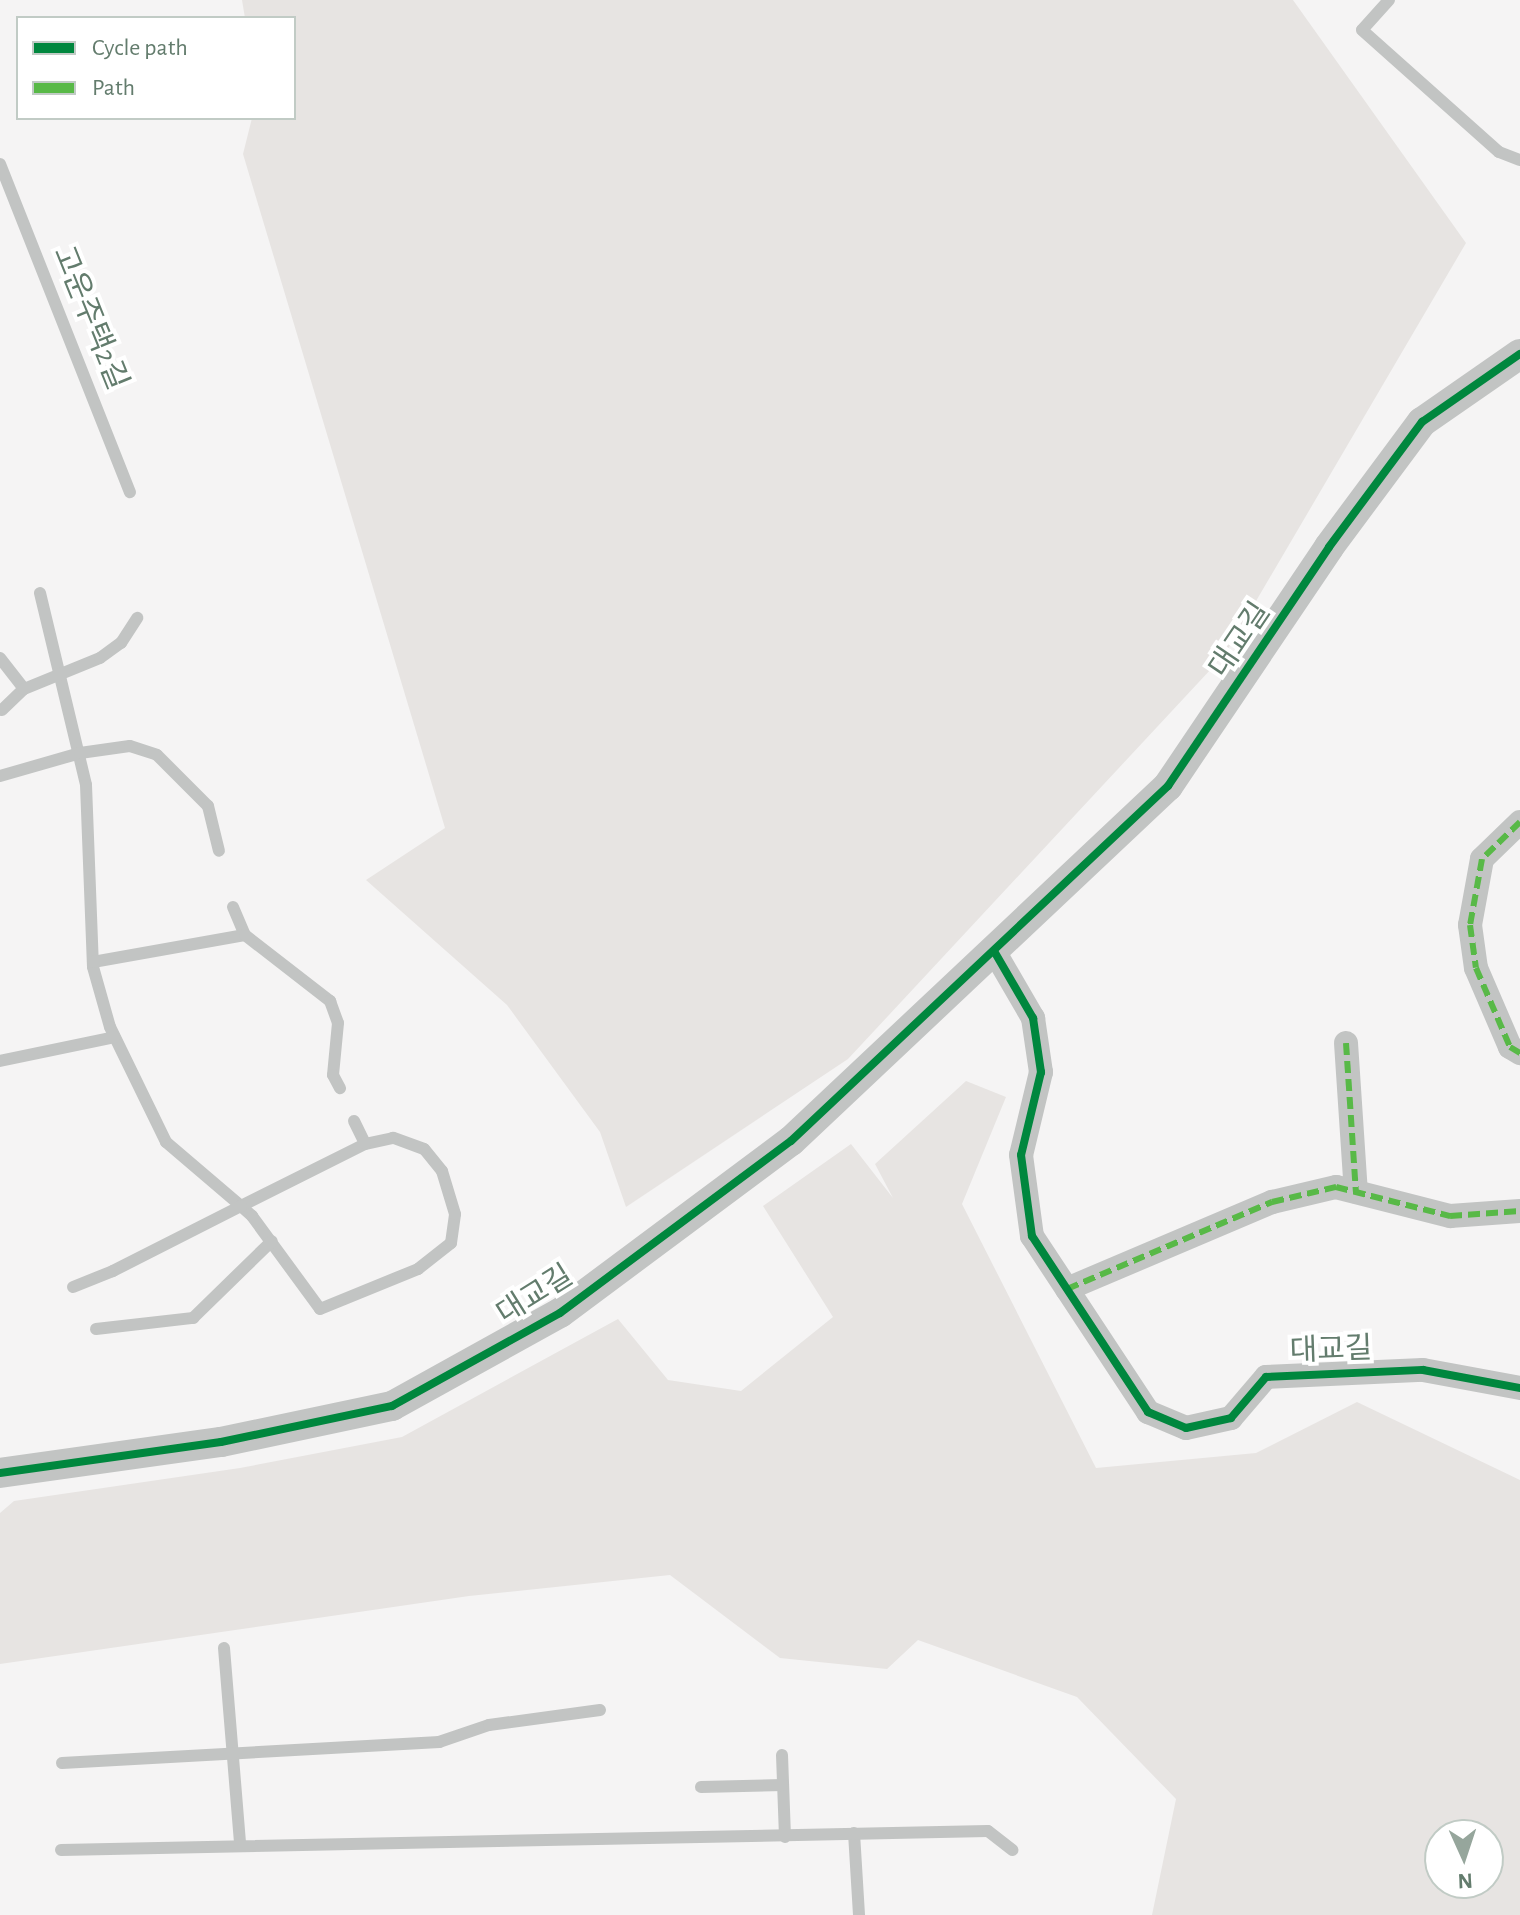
<!DOCTYPE html>
<meta charset="utf-8">
<style>
body{margin:0}
#map{position:relative;width:1520px;height:1915px;overflow:hidden;background:#f5f4f4;font-family:"Alegreya Sans","Noto Sans KR",sans-serif}
div>[style]{position:absolute}
.green>*{inset:0;background:#e7e4e2}
.service>*{height:12px;margin:-6px;padding:0 6px;transform-origin:6px;border-radius:6px;background:#c2c4c3}
.minor>*{height:24px;margin:-12px;padding:0 12px;transform-origin:12px;border-radius:12px;background:#c2c4c3}
.tertiary>*{height:30px;margin:-15px;padding:0 15px;transform-origin:15px;border-radius:15px;background:#c2c4c3}
.quiet>*{height:6px;margin-top:-3px;transform-origin:0;background:repeating-linear-gradient(90deg,#58b947 0 12px,transparent 0 18px)}
.cycleway>*{height:8px;margin:-4px;padding:0 4px;transform-origin:4px;border-radius:4px;background:#00873e}
span{translate:-50% -50%;white-space:nowrap;text-align:center;line-height:1.15;-webkit-text-stroke:8px #fff;paint-order:stroke}
.street-label{font-size:30px;color:#637c6d}
.legend{position:absolute;left:16px;top:16px;width:280px;height:104px;box-sizing:border-box;background:#fff;border:2px solid #c1cbc5;margin:0;padding:10px 14px;list-style:none;font-size:24px;color:#637c6d}
.legend li{display:flex;align-items:center;gap:16px;height:40px}
.legend b{width:40px;border:2px solid #c1cbc5}
.north{position:absolute;left:1424px;top:1819px;width:80px;height:80px;box-sizing:border-box;background:#fff;border:2px solid #c1cbc5;border-radius:50%;rotate:177deg;font-size:22px;font-weight:700;line-height:32px;text-align:center;color:#637c6d}
.north::after{content:'';display:block;margin:auto;width:28px;height:36px;background:#96a69c;clip-path:polygon(50% 0,100% 100%,50% 72%,0 100%)}
</style>
<div id="map">
<div class="green">
<i style="clip-path:polygon(242px 0,1293px 0,1466px 243px,1225px 654px,848px 1059px,626px 1207px,600px 1132px,507px 1005px,366px 880px,445px 828px,243px 154px,252px 118px,294px 118px,294px 18px,245px 18px)"></i>
<i style="clip-path:polygon(evenodd,966px 1081px,1006px 1097px,962px 1204px,1096px 1468px,1256px 1453px,1357px 1402px,1520px 1480px,1520px 1915px,1152px 1915px,1176px 1799px,1077px 1697px,918px 1640px,887px 1669px,780px 1658px,670px 1575px,469px 1596px,0 1664px,0 1513px,14px 1501px,240px 1468px,402px 1437px,618px 1319px,668px 1380px,741px 1391px,833px 1317px,763px 1206px,851px 1144px,893px 1198px,875px 1164px,966px 1081px,1488px 1835px,1488px 1883px,1440px 1883px,1440px 1835px,1488px 1835px)"></i>
</div>
<div class="service">
<i style="left:1389px;top:0;width:40px;rotate:132deg"></i>
<i style="left:1362px;top:30px;width:183px;rotate:41.7deg"></i>
<i style="left:1499px;top:152px;width:22px;rotate:21deg"></i>
<i style="left:0;top:164px;width:353px;rotate:68.4deg"></i>
<i style="left:40px;top:593px;width:197px;rotate:76.5deg"></i>
<i style="left:86px;top:785px;width:182px;rotate:87.8deg"></i>
<i style="left:93px;top:967px;width:62px;rotate:74.2deg"></i>
<i style="left:110px;top:1027px;width:128px;rotate:64deg"></i>
<i style="left:166px;top:1142px;width:99px;rotate:40.5deg"></i>
<i style="left:241px;top:1206px;width:15px;rotate:42deg"></i>
<i style="left:252px;top:1216px;width:115px;rotate:53.8deg"></i>
<i style="left:320px;top:1309px;width:106px;rotate:-22.2deg"></i>
<i style="left:418px;top:1269px;width:42px;rotate:-38.2deg"></i>
<i style="left:451px;top:1243px;width:29px;rotate:-82deg"></i>
<i style="left:455px;top:1214px;width:45px;rotate:-106.8deg"></i>
<i style="left:442px;top:1171px;width:28px;rotate:-129deg"></i>
<i style="left:424px;top:1149px;width:33px;rotate:-160deg"></i>
<i style="left:393px;top:1138px;width:29px;rotate:168deg"></i>
<i style="left:365px;top:1144px;width:139px;rotate:153.4deg"></i>
<i style="left:241px;top:1206px;width:144px;rotate:153.1deg"></i>
<i style="left:113px;top:1271px;width:43px;rotate:158.2deg"></i>
<i style="left:0;top:658px;width:39px;rotate:52deg"></i>
<i style="left:2px;top:710px;width:30px;rotate:-44deg"></i>
<i style="left:24px;top:689px;width:82px;rotate:-22.2deg"></i>
<i style="left:100px;top:658px;width:26px;rotate:-36deg"></i>
<i style="left:121px;top:643px;width:30px;rotate:-57deg"></i>
<i style="left:0;top:776px;width:83px;rotate:-16deg"></i>
<i style="left:80px;top:753px;width:50px;rotate:-8deg"></i>
<i style="left:130px;top:746px;width:28px;rotate:18deg"></i>
<i style="left:157px;top:755px;width:72px;rotate:45deg"></i>
<i style="left:208px;top:806px;width:46px;rotate:76.3deg"></i>
<i style="left:233px;top:907px;width:30px;rotate:67deg"></i>
<i style="left:93px;top:962px;width:154px;rotate:-10.1deg"></i>
<i style="left:245px;top:935px;width:108px;rotate:37.8deg"></i>
<i style="left:330px;top:1001px;width:23px;rotate:70deg"></i>
<i style="left:338px;top:1023px;width:52px;rotate:95.5deg"></i>
<i style="left:333px;top:1075px;width:15px;rotate:62deg"></i>
<i style="left:0;top:1061px;width:117px;rotate:-11.8deg"></i>
<i style="left:354px;top:1121px;width:25px;rotate:64deg"></i>
<i style="left:96px;top:1329px;width:98px;rotate:-6.5deg"></i>
<i style="left:193px;top:1318px;width:110px;rotate:-44.3deg"></i>
<i style="left:224px;top:1648px;width:196px;rotate:85.3deg"></i>
<i style="left:782px;top:1755px;width:82px;rotate:87.9deg"></i>
<i style="left:62px;top:1763px;width:378px;rotate:-3.2deg"></i>
<i style="left:439px;top:1742px;width:53px;rotate:-18.8deg"></i>
<i style="left:489px;top:1725px;width:112px;rotate:-7.7deg"></i>
<i style="left:701px;top:1787px;width:82px;rotate:-1.4deg"></i>
<i style="left:854px;top:1833px;width:82px;rotate:86.5deg"></i>
<i style="left:61px;top:1850px;width:927px;rotate:-1.17deg"></i>
<i style="left:988px;top:1831px;width:31px;rotate:38deg"></i>
</div>
<div class="minor">
<i style="left:1520px;top:822px;width:53px;rotate:135.8deg"></i>
<i style="left:1482px;top:859px;width:67px;rotate:100.3deg"></i>
<i style="left:1470px;top:925px;width:43px;rotate:82.1deg"></i>
<i style="left:1476px;top:968px;width:86px;rotate:66.7deg"></i>
<i style="left:1510px;top:1047px;width:12px;rotate:31deg"></i>
<i style="left:994px;top:951px;width:78px;rotate:59.8deg"></i>
<i style="left:1033px;top:1018px;width:55px;rotate:81.6deg"></i>
<i style="left:1041px;top:1072px;width:85px;rotate:103.5deg"></i>
<i style="left:1021px;top:1155px;width:82px;rotate:82.3deg"></i>
<i style="left:1032px;top:1236px;width:211px;rotate:56.6deg"></i>
<i style="left:1148px;top:1412px;width:41px;rotate:22.8deg"></i>
<i style="left:1186px;top:1428px;width:46px;rotate:-12.5deg"></i>
<i style="left:1231px;top:1418px;width:54px;rotate:-49.5deg"></i>
<i style="left:1266px;top:1377px;width:157px;rotate:-2.6deg"></i>
<i style="left:1423px;top:1370px;width:99px;rotate:10.5deg"></i>
<i style="left:1346px;top:1043px;width:149px;rotate:86.2deg"></i>
<i style="left:1067px;top:1289px;width:223px;rotate:-23deg"></i>
<i style="left:1272px;top:1202px;width:66px;rotate:-13.2deg"></i>
<i style="left:1336px;top:1187px;width:118px;rotate:14.3deg"></i>
<i style="left:1450px;top:1216px;width:70px;rotate:-4.1deg"></i>
</div>
<div class="tertiary">
<i style="left:0;top:1473px;width:223px;rotate:-8deg"></i>
<i style="left:221px;top:1442px;width:175px;rotate:-11.9deg"></i>
<i style="left:392px;top:1406px;width:192px;rotate:-29deg"></i>
<i style="left:560px;top:1313px;width:288px;rotate:-36.7deg"></i>
<i style="left:791px;top:1141px;width:518px;rotate:-43.28deg"></i>
<i style="left:1168px;top:786px;width:288px;rotate:-56deg"></i>
<i style="left:1329px;top:547px;width:156px;rotate:-53.4deg"></i>
<i style="left:1422px;top:422px;width:119px;rotate:-34.8deg"></i>
</div>
<div class="quiet">
<i style="left:1520px;top:822px;width:53px;rotate:135.8deg"></i>
<i style="left:1482px;top:859px;width:67px;rotate:100.3deg"></i>
<i style="left:1470px;top:925px;width:43px;rotate:82.1deg"></i>
<i style="left:1476px;top:968px;width:86px;rotate:66.7deg"></i>
<i style="left:1510px;top:1047px;width:12px;rotate:31deg"></i>
<i style="left:1346px;top:1043px;width:149px;rotate:86.2deg"></i>
<i style="left:1067px;top:1289px;width:223px;rotate:-23deg"></i>
<i style="left:1272px;top:1202px;width:66px;rotate:-13.2deg"></i>
<i style="left:1336px;top:1187px;width:118px;rotate:14.3deg"></i>
<i style="left:1450px;top:1216px;width:70px;rotate:-4.1deg"></i>
</div>
<div class="cycleway">
<i style="left:994px;top:951px;width:78px;rotate:59.8deg"></i>
<i style="left:1033px;top:1018px;width:55px;rotate:81.6deg"></i>
<i style="left:1041px;top:1072px;width:85px;rotate:103.5deg"></i>
<i style="left:1021px;top:1155px;width:82px;rotate:82.3deg"></i>
<i style="left:1032px;top:1236px;width:211px;rotate:56.6deg"></i>
<i style="left:1148px;top:1412px;width:41px;rotate:22.8deg"></i>
<i style="left:1186px;top:1428px;width:46px;rotate:-12.5deg"></i>
<i style="left:1231px;top:1418px;width:54px;rotate:-49.5deg"></i>
<i style="left:1266px;top:1377px;width:157px;rotate:-2.6deg"></i>
<i style="left:1423px;top:1370px;width:99px;rotate:10.5deg"></i>
<i style="left:0;top:1473px;width:223px;rotate:-8deg"></i>
<i style="left:221px;top:1442px;width:175px;rotate:-11.9deg"></i>
<i style="left:392px;top:1406px;width:192px;rotate:-29deg"></i>
<i style="left:560px;top:1313px;width:288px;rotate:-36.7deg"></i>
<i style="left:791px;top:1141px;width:518px;rotate:-43.28deg"></i>
<i style="left:1168px;top:786px;width:288px;rotate:-56deg"></i>
<i style="left:1329px;top:547px;width:156px;rotate:-53.4deg"></i>
<i style="left:1422px;top:422px;width:119px;rotate:-34.8deg"></i>
</div>
<div class="street-label">
<span style="left:90px;top:318px;rotate:68deg">고운주택2길</span>
<span style="left:1240px;top:640px;rotate:-56deg">대교길</span>
<span style="left:535px;top:1295px;rotate:-32deg">대교길</span>
<span style="left:1331px;top:1350px;rotate:-2deg">대교길</span>
</div>
<ul class="legend">
<li><b style="height:10px;background:#00873e"></b>Cycle path</li>
<li><b style="height:10px;background:#58b947"></b>Path</li>
</ul>
<div class="north">N</div>
</div>
